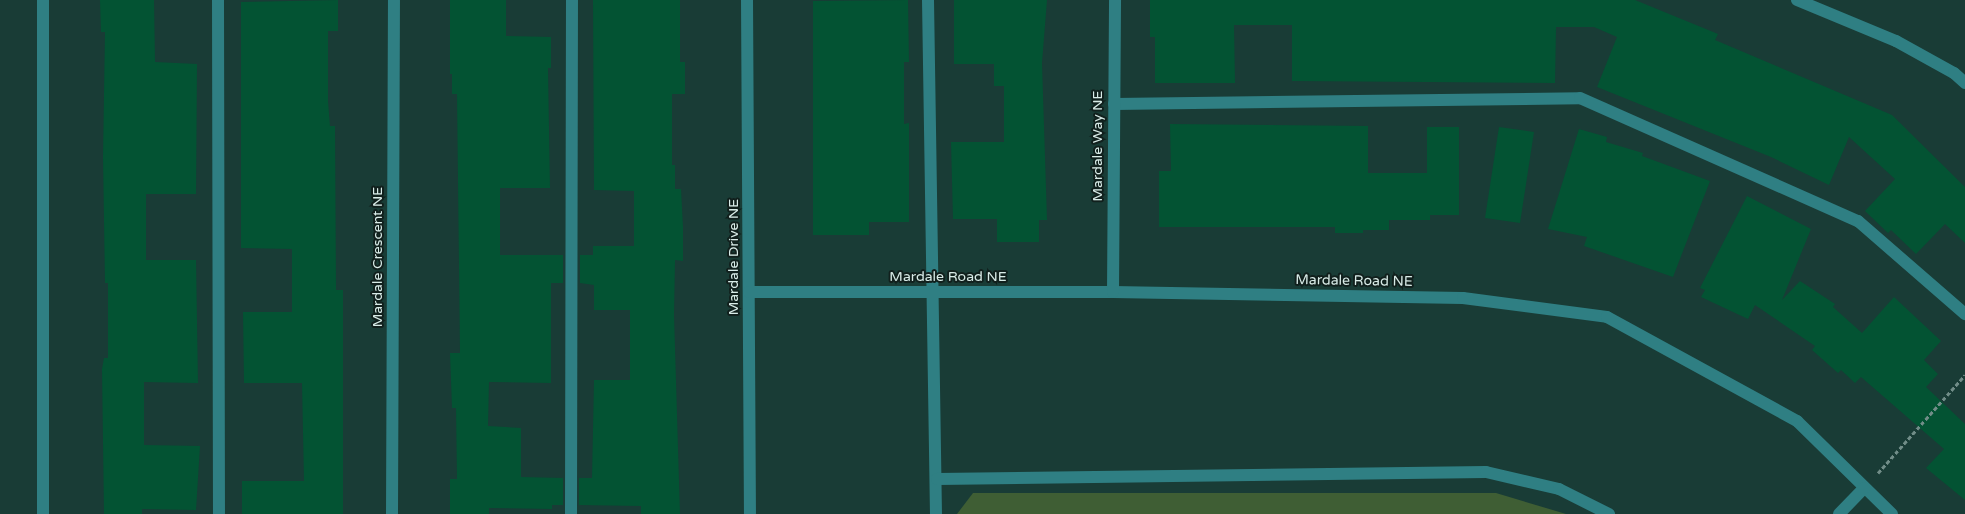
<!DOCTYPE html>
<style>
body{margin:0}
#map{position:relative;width:1965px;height:514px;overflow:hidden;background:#193c36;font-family:"Varela Round",sans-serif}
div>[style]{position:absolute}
.green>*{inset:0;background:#3f5e34}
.building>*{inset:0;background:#035333}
.path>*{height:3px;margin-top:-1.5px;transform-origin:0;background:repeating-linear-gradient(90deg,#718d88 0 4px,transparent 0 6.5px)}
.minor>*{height:12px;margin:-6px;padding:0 6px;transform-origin:6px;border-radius:6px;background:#2f7f83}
span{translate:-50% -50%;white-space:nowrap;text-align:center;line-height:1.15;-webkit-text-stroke:4px #11201d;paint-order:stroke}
.street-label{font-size:14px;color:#d8ebe7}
</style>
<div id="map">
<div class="green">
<i style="clip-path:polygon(973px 493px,1496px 493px,1566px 514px,957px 514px)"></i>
</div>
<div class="building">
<i style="clip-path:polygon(100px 0,154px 0,155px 62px,197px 64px,196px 194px,146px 194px,146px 260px,196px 260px,198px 383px,144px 382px,144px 445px,200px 446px,196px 510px,142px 509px,142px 514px,104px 514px,102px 369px,104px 358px,108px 358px,108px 283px,105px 283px,103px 157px,105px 32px,101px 32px)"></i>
<i style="clip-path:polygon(338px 0,338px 31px,328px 31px,328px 101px,330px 126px,335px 126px,336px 290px,343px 290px,343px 514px,242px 514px,242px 481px,304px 481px,302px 383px,244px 383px,243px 312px,292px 312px,292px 249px,241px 248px,241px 2px)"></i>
<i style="clip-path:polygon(450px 0,506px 0,506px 36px,551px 37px,551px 68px,548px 68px,550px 188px,500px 188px,500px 255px,563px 255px,563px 283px,551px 283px,551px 383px,489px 382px,488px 426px,521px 428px,521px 477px,563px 478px,563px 505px,552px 505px,552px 509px,489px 508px,489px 514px,450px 514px,450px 479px,457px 479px,456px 408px,452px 408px,450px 353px,460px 353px,457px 94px,452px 94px,452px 74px,450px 74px)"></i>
<i style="clip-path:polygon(593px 0,680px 0,680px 62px,685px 62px,685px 94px,672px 94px,672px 165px,675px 165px,675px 189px,681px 189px,683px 227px,683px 261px,675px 260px,674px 315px,680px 514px,641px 514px,641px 506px,579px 505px,579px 478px,592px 478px,594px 380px,630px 380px,630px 310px,594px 310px,594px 285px,580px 283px,580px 255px,593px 255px,593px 246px,634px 246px,634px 191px,594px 190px)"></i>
<i style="clip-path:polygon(908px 0,909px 62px,904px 62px,904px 124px,909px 123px,909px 222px,869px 222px,869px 235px,813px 235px,813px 1px)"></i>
<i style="clip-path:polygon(954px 0,1047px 0,1042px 63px,1047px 220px,1039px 220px,1039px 242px,997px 242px,997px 219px,953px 219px,951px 142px,1004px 142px,1004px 86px,994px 86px,994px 64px,954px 64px)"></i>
<i style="clip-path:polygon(1150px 0,1635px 0,1718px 34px,1715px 40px,1892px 115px,1965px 187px,1965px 243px,1945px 224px,1916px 254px,1891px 230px,1888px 233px,1865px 211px,1895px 179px,1849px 137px,1829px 185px,1771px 157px,1597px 87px,1617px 37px,1594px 27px,1556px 27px,1555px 83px,1292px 81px,1292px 25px,1234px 25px,1235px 83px,1155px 83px,1155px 37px,1150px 37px)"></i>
<i style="clip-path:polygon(1170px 124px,1368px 126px,1368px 173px,1427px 173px,1427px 127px,1459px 127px,1459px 215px,1430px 215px,1430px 220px,1389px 220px,1389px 230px,1363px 230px,1363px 233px,1335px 233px,1335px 227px,1159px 227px,1159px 171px,1171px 171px)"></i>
<i style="clip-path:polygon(1499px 127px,1534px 132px,1520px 223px,1485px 218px)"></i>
<i style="clip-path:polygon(1579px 129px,1607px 137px,1606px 142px,1643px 153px,1642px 156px,1710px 181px,1673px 277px,1584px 246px,1587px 237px,1548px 229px)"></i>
<i style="clip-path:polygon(1747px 196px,1811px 229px,1782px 300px,1800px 281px,1835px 304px,1833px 307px,1862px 333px,1894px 297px,1941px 341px,1924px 360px,1938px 374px,1926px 387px,1965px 424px,1965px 500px,1926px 468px,1944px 449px,1861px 377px,1855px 383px,1841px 370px,1838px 373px,1812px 350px,1815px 346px,1755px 305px,1748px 319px,1701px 297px,1705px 290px,1700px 288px)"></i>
</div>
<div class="path">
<i style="left:1878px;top:473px;width:131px;rotate:-48.4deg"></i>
</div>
<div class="minor">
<i style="left:43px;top:0;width:514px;rotate:90deg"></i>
<i style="left:218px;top:0;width:514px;rotate:89.89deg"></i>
<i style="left:747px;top:0;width:514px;rotate:89.67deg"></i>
<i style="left:928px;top:0;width:514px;rotate:89.11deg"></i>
<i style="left:1797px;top:0;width:107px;rotate:22.5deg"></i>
<i style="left:1896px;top:41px;width:66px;rotate:28.9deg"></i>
<i style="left:1954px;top:73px;width:15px;rotate:42deg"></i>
<i style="left:1114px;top:104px;width:466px;rotate:-0.7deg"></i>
<i style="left:1580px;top:98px;width:304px;rotate:23.9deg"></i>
<i style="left:1858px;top:221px;width:142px;rotate:41deg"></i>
<i style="left:749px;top:292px;width:364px"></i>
<i style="left:1113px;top:292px;width:350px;rotate:1deg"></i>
<i style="left:1463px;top:298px;width:145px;rotate:7.5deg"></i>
<i style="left:1607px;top:317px;width:217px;rotate:28.7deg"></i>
<i style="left:1797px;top:421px;width:133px;rotate:44.4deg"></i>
<i style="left:1113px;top:292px;width:292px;rotate:-89.6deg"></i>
<i style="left:937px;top:479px;width:549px;rotate:-0.73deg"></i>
<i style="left:1486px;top:472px;width:75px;rotate:13.1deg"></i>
<i style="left:1559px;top:489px;width:56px;rotate:26.6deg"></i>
<i style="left:392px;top:514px;width:514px;rotate:-89.78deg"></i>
<i style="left:571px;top:514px;width:514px;rotate:-89.89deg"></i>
<i style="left:1839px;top:514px;width:36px;rotate:-46deg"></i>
</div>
<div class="street-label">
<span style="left:1098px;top:146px;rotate:-90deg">Mardale Way NE</span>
<span style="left:378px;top:257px;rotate:-90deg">Mardale Crescent NE</span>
<span style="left:734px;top:257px;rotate:-90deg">Mardale Drive NE</span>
<span style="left:948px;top:277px">Mardale Road NE</span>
<span style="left:1354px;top:281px;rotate:1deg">Mardale Road NE</span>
</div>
</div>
